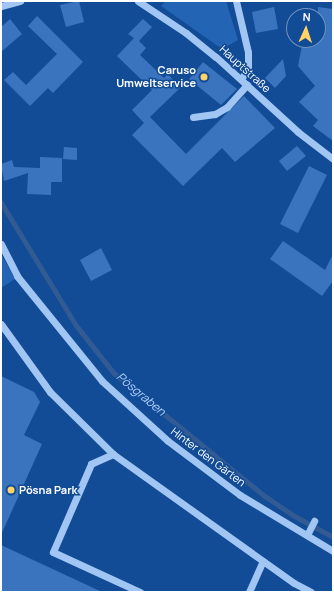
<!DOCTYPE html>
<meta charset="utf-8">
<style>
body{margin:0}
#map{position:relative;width:334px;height:593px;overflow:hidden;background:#124b96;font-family:Manrope,sans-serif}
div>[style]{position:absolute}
.green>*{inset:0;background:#2464b5}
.stream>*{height:4.5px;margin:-2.25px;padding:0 2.25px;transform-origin:2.25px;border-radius:2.25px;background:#325b93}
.building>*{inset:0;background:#3a74be}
.minor>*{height:7px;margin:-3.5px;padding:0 3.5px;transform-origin:3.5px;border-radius:3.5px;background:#a2c6f3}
.dots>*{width:11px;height:11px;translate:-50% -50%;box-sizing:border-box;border:2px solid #124b96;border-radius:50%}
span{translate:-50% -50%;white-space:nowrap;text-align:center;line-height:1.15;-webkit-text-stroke:3px #124b96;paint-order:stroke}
.street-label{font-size:11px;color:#fff}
.poi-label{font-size:11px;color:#fff;font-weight:700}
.right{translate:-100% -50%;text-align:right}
.left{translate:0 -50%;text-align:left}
.water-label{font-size:12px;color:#aed0fa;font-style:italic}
.frame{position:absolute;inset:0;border:2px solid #fff;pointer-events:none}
.north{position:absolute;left:286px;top:8px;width:40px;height:40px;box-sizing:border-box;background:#124b96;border:1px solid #7193c0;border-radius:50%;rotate:3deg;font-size:11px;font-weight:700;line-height:16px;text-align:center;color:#fff}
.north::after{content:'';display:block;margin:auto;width:14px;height:18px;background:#ffd364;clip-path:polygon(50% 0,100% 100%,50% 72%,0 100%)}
</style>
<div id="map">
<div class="green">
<i style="clip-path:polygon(166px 1px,226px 1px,238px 40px,222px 49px,161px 6px)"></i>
<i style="clip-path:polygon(1px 254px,15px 279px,1px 288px)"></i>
</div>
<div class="stream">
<i style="left:1px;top:202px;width:144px;rotate:58.6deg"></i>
<i style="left:76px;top:325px;width:61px;rotate:51.6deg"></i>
<i style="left:114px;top:373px;width:195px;rotate:39.2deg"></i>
<i style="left:265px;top:496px;width:34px;rotate:34deg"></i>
<i style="left:293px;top:515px;width:46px;rotate:28.8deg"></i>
</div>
<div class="building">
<i style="clip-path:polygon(79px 1px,84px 22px,66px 27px,60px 5px)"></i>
<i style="clip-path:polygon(274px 7px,278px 29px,256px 33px,252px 12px)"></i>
<i style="clip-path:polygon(318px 7px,333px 9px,333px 141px,313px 126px,318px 120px,299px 102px,315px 86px,298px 66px,303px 40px,318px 40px)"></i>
<i style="clip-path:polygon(37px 16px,83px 62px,53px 93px,48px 88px,30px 106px,4px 80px,13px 72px,26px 85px,57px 54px,28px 26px)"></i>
<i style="clip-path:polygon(10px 19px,22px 34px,1px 52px,1px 27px)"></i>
<i style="clip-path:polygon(143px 19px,152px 27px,139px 41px,146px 48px,140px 55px,164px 78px,168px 74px,180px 88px,150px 117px,186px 154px,244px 96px,275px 128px,235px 162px,222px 148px,183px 186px,132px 135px,144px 123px,132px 110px,152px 90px,117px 56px,134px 38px,128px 34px)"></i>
<i style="clip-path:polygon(283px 59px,286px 76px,275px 88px,265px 78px)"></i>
<i style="clip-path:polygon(203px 62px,237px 89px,221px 105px,189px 79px)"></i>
<i style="clip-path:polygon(297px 146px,306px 156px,287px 171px,279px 161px)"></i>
<i style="clip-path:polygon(64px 147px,77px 148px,77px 160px,63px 159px)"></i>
<i style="clip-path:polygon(40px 157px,62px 158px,62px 182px,51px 182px,51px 195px,27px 194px,28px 173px,4px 181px,1px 164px,12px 160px,14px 167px,40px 168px)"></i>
<i style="clip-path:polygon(309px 166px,327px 175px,298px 233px,280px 224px)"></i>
<i style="clip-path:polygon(283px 241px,325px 270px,333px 254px,333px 281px,322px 296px,270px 259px)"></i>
<i style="clip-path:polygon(101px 248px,112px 270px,91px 281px,80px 260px)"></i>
<i style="clip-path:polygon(1px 376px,34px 392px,40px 402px,24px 435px,42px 444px,1px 535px)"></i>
<i style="clip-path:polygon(1px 545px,102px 592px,1px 592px)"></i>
</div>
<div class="minor">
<i style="left:138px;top:1px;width:58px;rotate:33.7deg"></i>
<i style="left:186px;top:33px;width:38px;rotate:39deg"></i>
<i style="left:216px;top:57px;width:111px;rotate:42.4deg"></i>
<i style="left:298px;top:132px;width:44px;rotate:37.6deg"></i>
<i style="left:236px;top:1px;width:52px;rotate:76.8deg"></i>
<i style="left:248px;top:52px;width:17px;rotate:90deg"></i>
<i style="left:248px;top:69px;width:12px;rotate:125deg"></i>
<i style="left:1px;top:6px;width:20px;rotate:-15deg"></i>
<i style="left:193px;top:117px;width:22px;rotate:-8deg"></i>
<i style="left:215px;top:114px;width:14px;rotate:-30deg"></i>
<i style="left:227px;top:107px;width:30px;rotate:-48deg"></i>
<i style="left:1px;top:244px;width:36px;rotate:63deg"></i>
<i style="left:17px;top:276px;width:135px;rotate:51deg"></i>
<i style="left:102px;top:381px;width:89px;rotate:42.3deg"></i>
<i style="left:168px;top:441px;width:90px;rotate:36.9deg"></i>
<i style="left:240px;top:495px;width:109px;rotate:31.1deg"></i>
<i style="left:1px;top:324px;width:84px;rotate:54.2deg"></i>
<i style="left:50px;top:392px;width:88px;rotate:44.5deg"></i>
<i style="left:113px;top:454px;width:222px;rotate:35.5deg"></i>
<i style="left:294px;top:583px;width:19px;rotate:28deg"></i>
<i style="left:113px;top:454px;width:24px;rotate:156deg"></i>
<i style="left:91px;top:464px;width:96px;rotate:113.4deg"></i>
<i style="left:53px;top:552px;width:96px;rotate:24.7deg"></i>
<i style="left:307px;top:535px;width:16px;rotate:-63deg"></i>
<i style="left:249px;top:592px;width:34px;rotate:-66deg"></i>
</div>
<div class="dots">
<i style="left:204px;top:77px;background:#ffd364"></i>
<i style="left:11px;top:490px;background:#ffd364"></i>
</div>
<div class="street-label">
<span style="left:245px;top:69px;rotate:42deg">Hauptstraße</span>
<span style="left:208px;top:457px;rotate:37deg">Hinter den Gärten</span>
</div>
<div class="poi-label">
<span class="right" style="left:196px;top:77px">Caruso<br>Umweltservice</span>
<span class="left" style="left:19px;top:490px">Pösna Park</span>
</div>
<div class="water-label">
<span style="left:141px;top:394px;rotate:40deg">Pösgraben</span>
</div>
<div class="frame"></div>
<div class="north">N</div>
</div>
